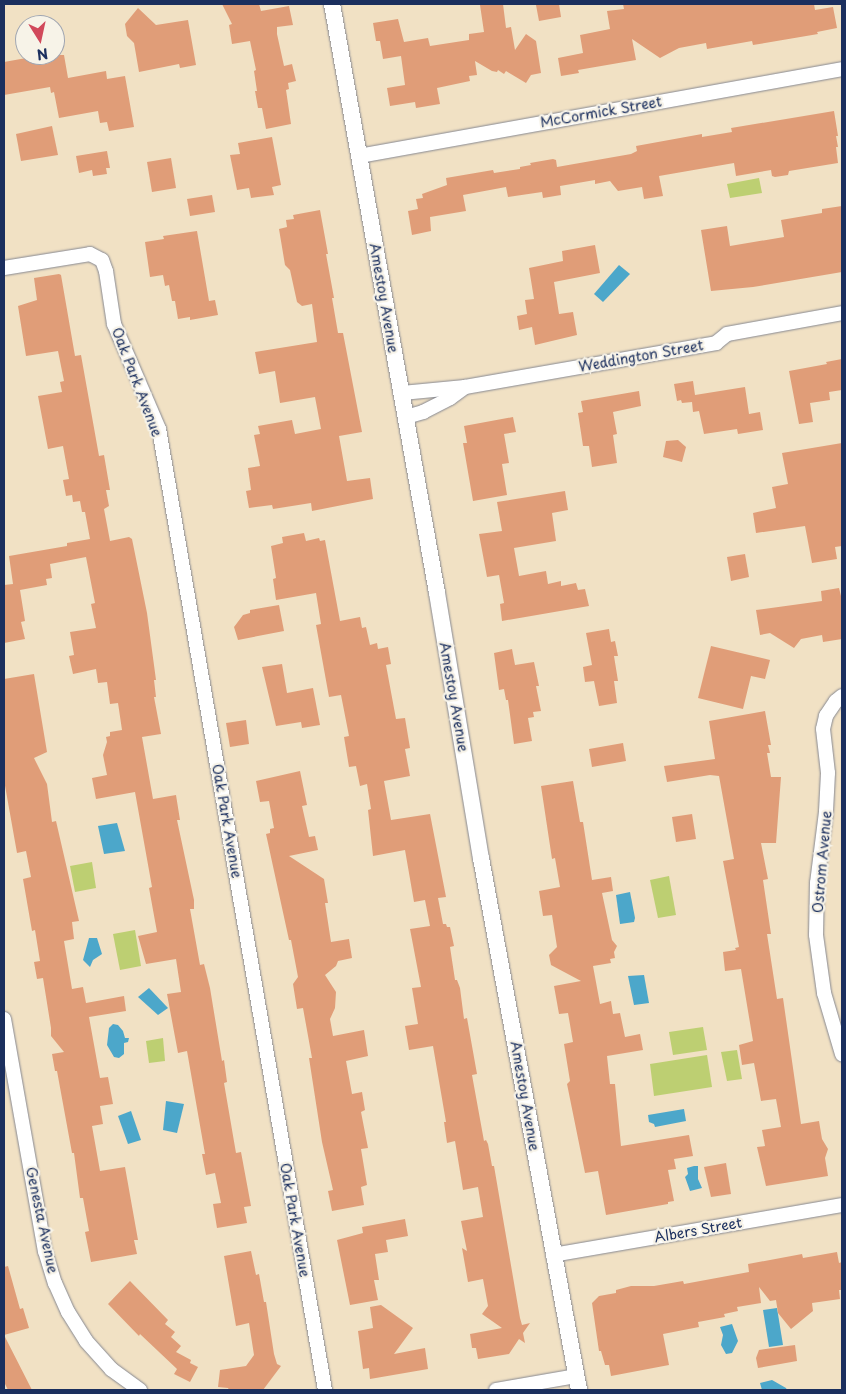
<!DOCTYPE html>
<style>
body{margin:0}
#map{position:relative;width:846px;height:1394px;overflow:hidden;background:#f1e1c4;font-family:"Playpen Sans",sans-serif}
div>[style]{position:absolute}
.green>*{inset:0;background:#bdcf72}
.water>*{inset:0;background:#4ca7ca}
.building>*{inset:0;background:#e09d78}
.roads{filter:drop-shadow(0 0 1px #868891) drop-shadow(0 0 1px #868891)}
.minor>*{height:14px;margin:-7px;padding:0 7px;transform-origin:7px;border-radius:7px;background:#fff}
.tertiary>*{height:16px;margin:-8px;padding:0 8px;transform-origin:8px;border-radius:8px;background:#fff}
span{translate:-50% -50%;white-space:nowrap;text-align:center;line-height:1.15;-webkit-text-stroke:4.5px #f7f3e8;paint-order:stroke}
.street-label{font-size:14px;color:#1b2f5e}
.frame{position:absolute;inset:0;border:5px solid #1b2f5e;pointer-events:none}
.north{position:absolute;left:15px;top:15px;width:50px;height:50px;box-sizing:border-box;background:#f7f3e8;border:1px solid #9fa5b1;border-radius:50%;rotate:170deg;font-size:14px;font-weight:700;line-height:20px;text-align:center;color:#1b2f5e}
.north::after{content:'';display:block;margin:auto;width:18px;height:22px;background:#d1495b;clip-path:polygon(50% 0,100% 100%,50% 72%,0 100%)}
</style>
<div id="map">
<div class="green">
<i style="clip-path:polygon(759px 178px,762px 193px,730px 198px,727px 184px)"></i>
<i style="clip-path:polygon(92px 862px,96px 888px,75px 892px,70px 866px)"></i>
<i style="clip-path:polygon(669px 876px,676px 915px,658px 918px,650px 880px)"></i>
<i style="clip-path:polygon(135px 930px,141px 966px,120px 970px,113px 934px)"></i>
<i style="clip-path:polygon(703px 1027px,707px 1050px,673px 1055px,669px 1032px)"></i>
<i style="clip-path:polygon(163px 1038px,165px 1061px,149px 1063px,146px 1041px)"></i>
<i style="clip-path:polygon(737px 1050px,742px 1079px,727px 1081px,721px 1052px)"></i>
<i style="clip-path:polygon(707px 1055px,712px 1087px,654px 1096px,650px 1064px)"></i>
</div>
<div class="water">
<i style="clip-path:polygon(619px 265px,630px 274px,603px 302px,594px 294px)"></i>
<i style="clip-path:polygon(117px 823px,125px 851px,104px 854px,98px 826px)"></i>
<i style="clip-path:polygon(630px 892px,635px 918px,634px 922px,620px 924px,616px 895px)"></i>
<i style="clip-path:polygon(89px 938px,97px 938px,102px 954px,93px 960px,90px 967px,83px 960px)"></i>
<i style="clip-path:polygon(644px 975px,649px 1003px,634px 1005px,628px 976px)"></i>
<i style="clip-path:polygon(149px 988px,168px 1008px,158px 1015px,138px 997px)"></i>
<i style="clip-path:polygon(113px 1024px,118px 1025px,123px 1031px,125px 1038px,129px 1038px,128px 1042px,124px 1043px,124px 1054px,119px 1058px,114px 1057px,107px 1045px,109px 1028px)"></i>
<i style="clip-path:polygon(166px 1101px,184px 1104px,177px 1133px,163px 1130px)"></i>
<i style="clip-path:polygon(684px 1109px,686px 1121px,655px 1127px,654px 1124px,649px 1122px,648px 1115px)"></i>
<i style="clip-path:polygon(131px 1111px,141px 1140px,128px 1144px,118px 1116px)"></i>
<i style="clip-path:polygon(694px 1166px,698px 1166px,698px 1179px,702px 1188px,690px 1191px,685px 1177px,688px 1174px,687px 1168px)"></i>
<i style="clip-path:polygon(777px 1308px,783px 1345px,769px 1347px,763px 1310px)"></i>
<i style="clip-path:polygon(732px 1324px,738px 1341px,732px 1353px,726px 1354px,721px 1345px,723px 1335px,720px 1327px)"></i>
<i style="clip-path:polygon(772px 1380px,786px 1388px,787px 1390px,762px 1390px,760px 1383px)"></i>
</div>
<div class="building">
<i style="clip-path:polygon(222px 4px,259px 4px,261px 11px,289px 6px,293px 25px,277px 27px,277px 34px,284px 66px,292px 64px,296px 81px,288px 83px,289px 89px,286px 90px,291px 124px,266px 129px,262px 108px,258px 108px,255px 91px,257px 91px,254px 71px,256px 70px,250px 41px,232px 44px,229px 25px,232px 24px)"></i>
<i style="clip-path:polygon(503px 4px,506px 28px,511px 27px,515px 50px,526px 34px,536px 41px,541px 73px,531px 75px,526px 83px,506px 71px,504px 74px,498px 70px,497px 72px,492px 71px,475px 61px,477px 75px,469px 76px,470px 81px,437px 88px,440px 104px,416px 108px,415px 102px,390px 106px,387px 88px,405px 85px,401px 56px,383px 59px,380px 41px,376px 41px,373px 23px,398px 19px,404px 42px,428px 38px,430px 46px,469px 40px,469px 34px,484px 32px,480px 5px)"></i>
<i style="clip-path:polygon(543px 4px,559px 4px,561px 17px,539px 21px,536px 5px)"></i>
<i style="clip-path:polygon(623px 4px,814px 4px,815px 10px,833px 7px,837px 28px,817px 32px,818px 34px,753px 45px,752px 41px,707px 49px,706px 43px,679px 48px,660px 58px,632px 39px,636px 60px,578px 70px,579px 73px,561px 76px,558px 58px,583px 53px,580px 35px,610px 29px,607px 11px,624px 9px)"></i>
<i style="clip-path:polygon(138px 8px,156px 25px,188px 20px,196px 65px,180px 68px,179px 64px,139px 72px,134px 43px,127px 36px,125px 24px)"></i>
<i style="clip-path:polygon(43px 55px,64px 55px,68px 78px,106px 71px,107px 79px,125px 76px,134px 127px,109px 131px,107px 122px,100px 123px,98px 111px,59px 118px,54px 92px,51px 93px,50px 87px,4px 95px,4px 62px)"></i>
<i style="clip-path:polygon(834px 111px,838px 136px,836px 136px,838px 147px,836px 147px,838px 163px,789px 171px,788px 175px,775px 177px,772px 176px,771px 170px,736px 176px,734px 163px,659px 176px,663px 196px,644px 199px,642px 187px,618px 191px,610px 181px,595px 184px,595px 180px,560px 186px,561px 195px,543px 198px,542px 192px,508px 197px,506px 187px,463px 195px,466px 211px,430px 217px,431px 231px,412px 235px,408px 211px,418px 209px,416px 199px,423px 198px,422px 194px,447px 185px,446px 178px,493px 170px,494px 173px,520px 169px,520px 167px,531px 165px,530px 163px,553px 159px,556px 160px,557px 167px,631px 154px,637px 151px,636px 146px,702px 134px,702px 137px,732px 132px,731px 128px)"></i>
<i style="clip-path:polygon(52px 126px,58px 155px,21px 161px,16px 134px)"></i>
<i style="clip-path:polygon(272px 137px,281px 185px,272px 187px,274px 195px,251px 198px,249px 188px,237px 190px,230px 155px,240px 154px,238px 143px)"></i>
<i style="clip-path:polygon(107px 151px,110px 168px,106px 168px,107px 174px,93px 176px,92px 170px,79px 173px,76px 156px)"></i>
<i style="clip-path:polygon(171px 158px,176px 188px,152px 192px,147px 162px)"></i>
<i style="clip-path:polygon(212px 195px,215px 212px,190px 216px,187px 199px)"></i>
<i style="clip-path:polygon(842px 206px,842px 272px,753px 287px,711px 291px,701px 230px,727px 226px,730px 246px,784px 237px,781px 220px,822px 213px,822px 209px)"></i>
<i style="clip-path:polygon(320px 210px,328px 254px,326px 254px,334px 298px,332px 298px,338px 333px,343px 333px,362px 432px,339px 436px,347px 481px,370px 478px,373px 499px,312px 511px,311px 503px,273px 509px,272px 505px,249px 508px,246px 491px,251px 490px,248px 468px,260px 466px,254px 435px,260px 434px,258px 426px,292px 420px,295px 434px,321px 429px,315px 397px,280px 403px,275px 371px,259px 374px,255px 352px,317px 342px,312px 304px,302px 306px,297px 302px,290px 270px,285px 265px,279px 229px,287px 227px,286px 220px,294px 219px,293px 215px)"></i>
<i style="clip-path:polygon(197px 231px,209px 301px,215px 300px,218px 315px,190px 320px,190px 317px,178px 319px,175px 301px,172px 301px,169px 285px,165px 286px,163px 275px,150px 277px,145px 242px,164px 239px,163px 236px)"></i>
<i style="clip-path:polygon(595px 245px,600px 273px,554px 282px,559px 314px,573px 312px,577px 335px,535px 345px,532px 327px,519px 330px,517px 316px,527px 314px,525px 300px,534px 299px,529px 268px,563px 261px,562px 251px)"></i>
<i style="clip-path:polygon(59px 274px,61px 275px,75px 356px,81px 355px,99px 456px,104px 455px,110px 490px,106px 490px,109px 506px,104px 509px,110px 541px,129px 537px,132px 539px,147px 613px,156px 680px,154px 680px,156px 697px,154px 697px,161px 734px,142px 737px,153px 799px,176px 795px,180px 820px,177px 820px,194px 900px,194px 909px,190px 909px,200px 965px,204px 964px,210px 988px,222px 1061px,224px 1060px,227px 1082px,224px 1083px,236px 1153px,241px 1152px,251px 1206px,244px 1207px,247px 1223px,217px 1228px,213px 1204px,221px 1203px,215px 1173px,206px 1175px,202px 1154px,205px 1154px,187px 1051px,178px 1053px,167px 994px,181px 992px,176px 959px,146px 964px,138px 936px,157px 932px,149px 888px,152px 887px,135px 792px,96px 799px,92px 778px,107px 775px,103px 755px,107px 742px,106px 737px,110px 736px,110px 732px,122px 730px,118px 703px,110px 704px,107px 682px,98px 683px,96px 669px,73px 674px,69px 656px,74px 655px,70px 632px,96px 628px,91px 604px,95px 603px,86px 557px,50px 564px,52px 578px,46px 579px,47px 585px,20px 590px,25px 621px,21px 622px,25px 639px,4px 643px,4px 585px,13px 584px,9px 556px,67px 546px,67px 543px,90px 539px,85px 512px,82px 512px,80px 501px,73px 502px,72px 495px,66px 496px,63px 480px,69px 479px,63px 446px,48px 449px,38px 396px,62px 392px,60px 382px,64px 381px,58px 351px,26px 356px,18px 306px,37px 300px,34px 278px)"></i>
<i style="clip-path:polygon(842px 359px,842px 390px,829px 392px,830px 400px,810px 403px,813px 422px,799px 424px,789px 371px,827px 364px,826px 362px)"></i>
<i style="clip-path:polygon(693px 381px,695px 395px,745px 387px,749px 414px,760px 412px,763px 430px,738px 434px,737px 429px,704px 434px,699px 411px,693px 412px,692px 402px,682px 403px,681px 400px,677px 401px,674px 384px)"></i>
<i style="clip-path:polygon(639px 391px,641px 406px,613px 412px,617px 434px,613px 435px,617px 463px,592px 467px,589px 446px,583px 446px,578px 413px,583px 412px,581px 401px)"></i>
<i style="clip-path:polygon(513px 417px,516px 432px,504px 434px,509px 463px,502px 464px,507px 495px,473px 501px,463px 443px,467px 443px,464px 426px)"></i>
<i style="clip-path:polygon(678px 440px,686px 447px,682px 462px,663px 457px,666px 441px)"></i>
<i style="clip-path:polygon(842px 443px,842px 546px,835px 547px,837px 559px,812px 563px,805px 526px,756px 533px,753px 513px,776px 508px,772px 487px,788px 484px,782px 453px)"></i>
<i style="clip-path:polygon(565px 491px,568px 510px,552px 513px,556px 541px,514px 548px,519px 576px,546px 571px,548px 584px,561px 581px,561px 586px,576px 583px,578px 590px,585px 589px,589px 606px,502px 621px,500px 604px,504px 603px,499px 575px,487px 577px,479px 534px,502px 531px,497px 502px)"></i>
<i style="clip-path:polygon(304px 533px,306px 541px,319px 538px,320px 541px,325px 540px,340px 621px,360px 617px,362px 628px,366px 627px,370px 645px,377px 643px,378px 649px,388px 647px,391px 664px,386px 665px,396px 719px,405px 718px,410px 748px,405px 749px,410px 776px,384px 781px,391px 820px,430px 814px,446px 897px,438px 898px,443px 924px,446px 924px,447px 927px,450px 927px,454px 946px,450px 947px,455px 980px,457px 980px,460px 988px,464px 1019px,467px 1018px,477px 1074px,472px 1075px,484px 1141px,486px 1140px,488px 1144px,492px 1166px,494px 1166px,520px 1318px,522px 1325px,530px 1323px,523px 1333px,525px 1343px,519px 1339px,509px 1354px,478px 1359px,476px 1348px,472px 1348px,470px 1334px,502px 1328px,482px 1314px,488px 1306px,483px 1279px,468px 1282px,462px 1248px,467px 1251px,461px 1221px,483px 1217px,478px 1187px,463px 1190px,455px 1141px,447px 1143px,444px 1122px,446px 1122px,433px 1046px,409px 1050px,405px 1026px,418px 1024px,412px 988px,421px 987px,410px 929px,430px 926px,425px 900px,414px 902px,405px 850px,373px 856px,368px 810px,371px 809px,367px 784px,360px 786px,356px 766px,349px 767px,344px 737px,349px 736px,341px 695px,329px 697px,316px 625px,321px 624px,316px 593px,276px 600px,273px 579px,276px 578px,271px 546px,283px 543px,282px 537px)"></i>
<i style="clip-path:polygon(745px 554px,749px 577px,731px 581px,727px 557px)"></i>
<i style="clip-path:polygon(839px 588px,842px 600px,842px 639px,823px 642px,822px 635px,801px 639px,794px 648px,770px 633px,760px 635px,756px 610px,822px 601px,821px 591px)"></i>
<i style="clip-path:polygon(279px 605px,284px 631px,238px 640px,234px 627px,243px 615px,250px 613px,250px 610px)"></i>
<i style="clip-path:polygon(609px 629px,611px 642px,615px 641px,618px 656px,614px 656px,618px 681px,614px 681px,617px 703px,599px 706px,594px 681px,585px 682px,583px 667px,592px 665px,586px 633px)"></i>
<i style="clip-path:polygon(711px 646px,770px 660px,765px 679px,751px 676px,743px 709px,698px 698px)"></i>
<i style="clip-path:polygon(512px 649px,515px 665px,534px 662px,539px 686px,536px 686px,541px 711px,533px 712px,534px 717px,528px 718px,532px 741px,514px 744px,508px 700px,506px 700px,504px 689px,499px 690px,494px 653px)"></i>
<i style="clip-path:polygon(282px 664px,287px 693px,313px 688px,320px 725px,302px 728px,301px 722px,276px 726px,262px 667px)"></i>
<i style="clip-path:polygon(34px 674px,47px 752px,34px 758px,47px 784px,52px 822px,56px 821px,79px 921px,72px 922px,74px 939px,64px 941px,72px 989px,83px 987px,86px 1003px,124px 996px,126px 1011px,89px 1017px,100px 1078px,108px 1077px,113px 1104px,100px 1106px,103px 1124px,92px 1126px,100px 1171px,125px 1167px,138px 1240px,134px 1240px,137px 1254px,91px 1262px,85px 1232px,89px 1231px,83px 1198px,80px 1198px,74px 1153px,72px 1153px,57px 1071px,55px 1071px,52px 1054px,64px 1052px,51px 1036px,51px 1028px,43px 978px,37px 979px,34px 962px,40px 961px,35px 930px,32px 931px,23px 879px,31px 877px,26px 851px,17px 853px,4px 780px,4px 679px)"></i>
<i style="clip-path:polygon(765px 711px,771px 745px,768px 745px,770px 753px,767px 753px,771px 777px,781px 777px,776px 843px,761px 843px,768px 879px,763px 880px,771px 934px,767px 934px,777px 999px,783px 998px,801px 1124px,819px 1121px,822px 1139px,828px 1149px,825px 1158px,828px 1176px,766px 1186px,757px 1147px,765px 1146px,762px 1130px,781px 1127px,776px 1099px,761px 1101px,754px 1063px,742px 1065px,739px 1045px,753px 1041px,741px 969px,725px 971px,723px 952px,736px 950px,735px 948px,739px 947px,723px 861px,734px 859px,719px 776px,710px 775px,667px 782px,664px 766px,715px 759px,709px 721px)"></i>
<i style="clip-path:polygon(246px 720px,249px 744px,230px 747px,226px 723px)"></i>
<i style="clip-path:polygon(623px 743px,626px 761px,592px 767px,589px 749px)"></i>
<i style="clip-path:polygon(300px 771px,307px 805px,302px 806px,309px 837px,315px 836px,318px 850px,289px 856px,324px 879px,328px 903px,325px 903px,331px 942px,349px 939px,352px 958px,338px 961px,336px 966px,325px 975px,336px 992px,335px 1008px,330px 1019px,333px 1036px,364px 1030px,368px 1056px,346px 1061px,352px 1094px,362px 1092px,365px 1110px,361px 1112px,368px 1148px,361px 1149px,367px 1185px,361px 1187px,364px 1205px,332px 1211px,328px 1191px,333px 1190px,322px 1142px,309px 1058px,312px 1058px,303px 1008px,297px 1009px,293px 984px,298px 977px,291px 940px,289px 940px,266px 834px,270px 833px,270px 829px,274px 828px,269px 801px,260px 802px,256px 781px)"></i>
<i style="clip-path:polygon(573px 781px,580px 822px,583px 822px,592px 880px,611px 877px,613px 891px,602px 893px,612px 940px,617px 946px,614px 952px,615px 958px,610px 959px,611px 963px,593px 966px,600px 1004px,611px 1001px,613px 1014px,620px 1013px,625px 1037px,640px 1034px,643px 1050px,607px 1056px,610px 1084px,615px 1084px,621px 1146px,689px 1135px,693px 1156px,674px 1159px,676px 1169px,668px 1170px,674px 1201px,668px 1202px,668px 1204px,606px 1215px,598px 1171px,585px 1173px,567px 1084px,570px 1081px,564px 1044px,573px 1042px,568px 1013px,559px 1014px,554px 986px,581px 981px,551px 965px,549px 955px,557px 947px,552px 915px,543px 916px,539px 891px,560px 887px,555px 858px,552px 859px,541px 786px)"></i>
<i style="clip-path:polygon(692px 814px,696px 839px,676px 842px,672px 817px)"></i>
<i style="clip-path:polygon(726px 1163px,731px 1194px,711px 1197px,704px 1167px)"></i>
<i style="clip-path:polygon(405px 1219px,408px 1236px,386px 1240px,388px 1252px,375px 1254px,379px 1280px,374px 1280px,378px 1300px,350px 1305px,337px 1240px,363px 1233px,362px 1227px)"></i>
<i style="clip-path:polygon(251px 1251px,256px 1275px,259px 1274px,264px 1302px,266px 1302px,274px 1354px,277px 1364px,281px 1366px,263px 1390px,229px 1390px,228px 1388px,218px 1387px,220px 1370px,246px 1366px,254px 1355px,249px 1323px,236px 1326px,224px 1256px)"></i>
<i style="clip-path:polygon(837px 1252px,839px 1263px,842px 1262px,842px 1290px,839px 1290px,840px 1299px,812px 1303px,813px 1311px,791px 1329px,778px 1313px,776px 1300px,770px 1301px,759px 1287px,761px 1303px,737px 1307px,738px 1311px,724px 1314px,725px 1317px,698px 1322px,699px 1327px,663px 1334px,669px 1365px,611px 1376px,609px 1365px,605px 1365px,601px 1351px,599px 1351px,592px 1303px,599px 1296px,616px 1293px,616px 1290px,631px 1286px,654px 1286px,683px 1281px,684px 1284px,749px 1272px,748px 1264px,802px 1254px,803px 1258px)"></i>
<i style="clip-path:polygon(8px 1266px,20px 1309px,23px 1308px,29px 1328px,4px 1335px,32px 1390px,8px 1390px,4px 1382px,4px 1267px)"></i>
<i style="clip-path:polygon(130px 1281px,168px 1320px,165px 1324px,175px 1332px,171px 1337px,181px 1346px,176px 1352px,191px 1360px,190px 1363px,198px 1367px,190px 1382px,174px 1374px,177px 1369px,140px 1334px,139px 1336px,108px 1304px)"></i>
<i style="clip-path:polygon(381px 1305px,413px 1328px,394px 1354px,425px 1348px,428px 1369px,370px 1379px,369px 1368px,363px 1369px,358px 1331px,373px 1328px,370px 1307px)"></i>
<i style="clip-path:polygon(795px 1345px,797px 1361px,758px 1368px,756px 1358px,759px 1350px)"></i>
</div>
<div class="roads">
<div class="minor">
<i style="left:359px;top:156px;width:491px;rotate:-10.2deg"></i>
<i style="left:4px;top:268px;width:87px;rotate:-9.2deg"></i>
<i style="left:90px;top:254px;width:13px;rotate:27deg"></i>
<i style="left:102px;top:260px;width:12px;rotate:70deg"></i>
<i style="left:106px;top:271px;width:54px;rotate:81.4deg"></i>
<i style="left:114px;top:324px;width:114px;rotate:66.8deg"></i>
<i style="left:159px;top:429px;width:975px;rotate:80.2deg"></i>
<i style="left:402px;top:393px;width:63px;rotate:-5.4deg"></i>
<i style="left:465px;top:387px;width:255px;rotate:-9.9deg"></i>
<i style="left:716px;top:343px;width:14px;rotate:-39deg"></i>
<i style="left:727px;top:334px;width:117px;rotate:-10.3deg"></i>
<i style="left:406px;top:417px;width:18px;rotate:-16deg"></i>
<i style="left:423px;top:412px;width:30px;rotate:-27deg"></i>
<i style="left:450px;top:398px;width:19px;rotate:-36deg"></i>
<i style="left:842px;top:696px;width:8px;rotate:140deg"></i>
<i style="left:836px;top:701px;width:18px;rotate:124deg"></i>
<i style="left:826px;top:716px;width:13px;rotate:103deg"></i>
<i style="left:823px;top:729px;width:44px;rotate:83.5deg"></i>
<i style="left:828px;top:773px;width:39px;rotate:93deg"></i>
<i style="left:826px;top:812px;width:72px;rotate:97.2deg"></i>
<i style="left:817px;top:883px;width:52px;rotate:91.1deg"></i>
<i style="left:816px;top:935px;width:59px;rotate:82.1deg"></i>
<i style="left:824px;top:993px;width:64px;rotate:73.6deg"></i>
<i style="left:4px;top:1019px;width:236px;rotate:80deg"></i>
<i style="left:45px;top:1251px;width:34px;rotate:73deg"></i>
<i style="left:55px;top:1283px;width:32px;rotate:66deg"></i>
<i style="left:68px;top:1312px;width:34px;rotate:58deg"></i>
<i style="left:86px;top:1341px;width:38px;rotate:48deg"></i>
<i style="left:111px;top:1369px;width:36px;rotate:36deg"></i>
<i style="left:553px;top:1255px;width:293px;rotate:-9.8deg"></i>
<i style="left:496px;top:1390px;width:81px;rotate:-9.9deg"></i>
</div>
<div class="tertiary">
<i style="left:332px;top:4px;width:598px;rotate:79.89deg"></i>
<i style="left:437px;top:593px;width:269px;rotate:80.6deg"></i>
<i style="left:481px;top:858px;width:541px;rotate:79.56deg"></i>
</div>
</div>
<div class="street-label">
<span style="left:601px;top:112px;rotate:-10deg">McCormick Street</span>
<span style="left:384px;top:298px;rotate:80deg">Amestoy Avenue</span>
<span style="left:641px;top:356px;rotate:-10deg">Weddington Street</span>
<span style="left:137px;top:382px;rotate:69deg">Oak Park Avenue</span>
<span style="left:454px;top:697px;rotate:80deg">Amestoy Avenue</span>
<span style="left:227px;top:821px;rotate:80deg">Oak Park Avenue</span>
<span style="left:822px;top:862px;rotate:-85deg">Ostrom Avenue</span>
<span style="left:525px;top:1096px;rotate:80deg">Amestoy Avenue</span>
<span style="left:42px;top:1220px;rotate:78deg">Genesta Avenue</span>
<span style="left:295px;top:1220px;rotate:80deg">Oak Park Avenue</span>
<span style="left:698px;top:1230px;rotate:-10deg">Albers Street</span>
</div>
<div class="frame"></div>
<div class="north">N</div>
</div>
